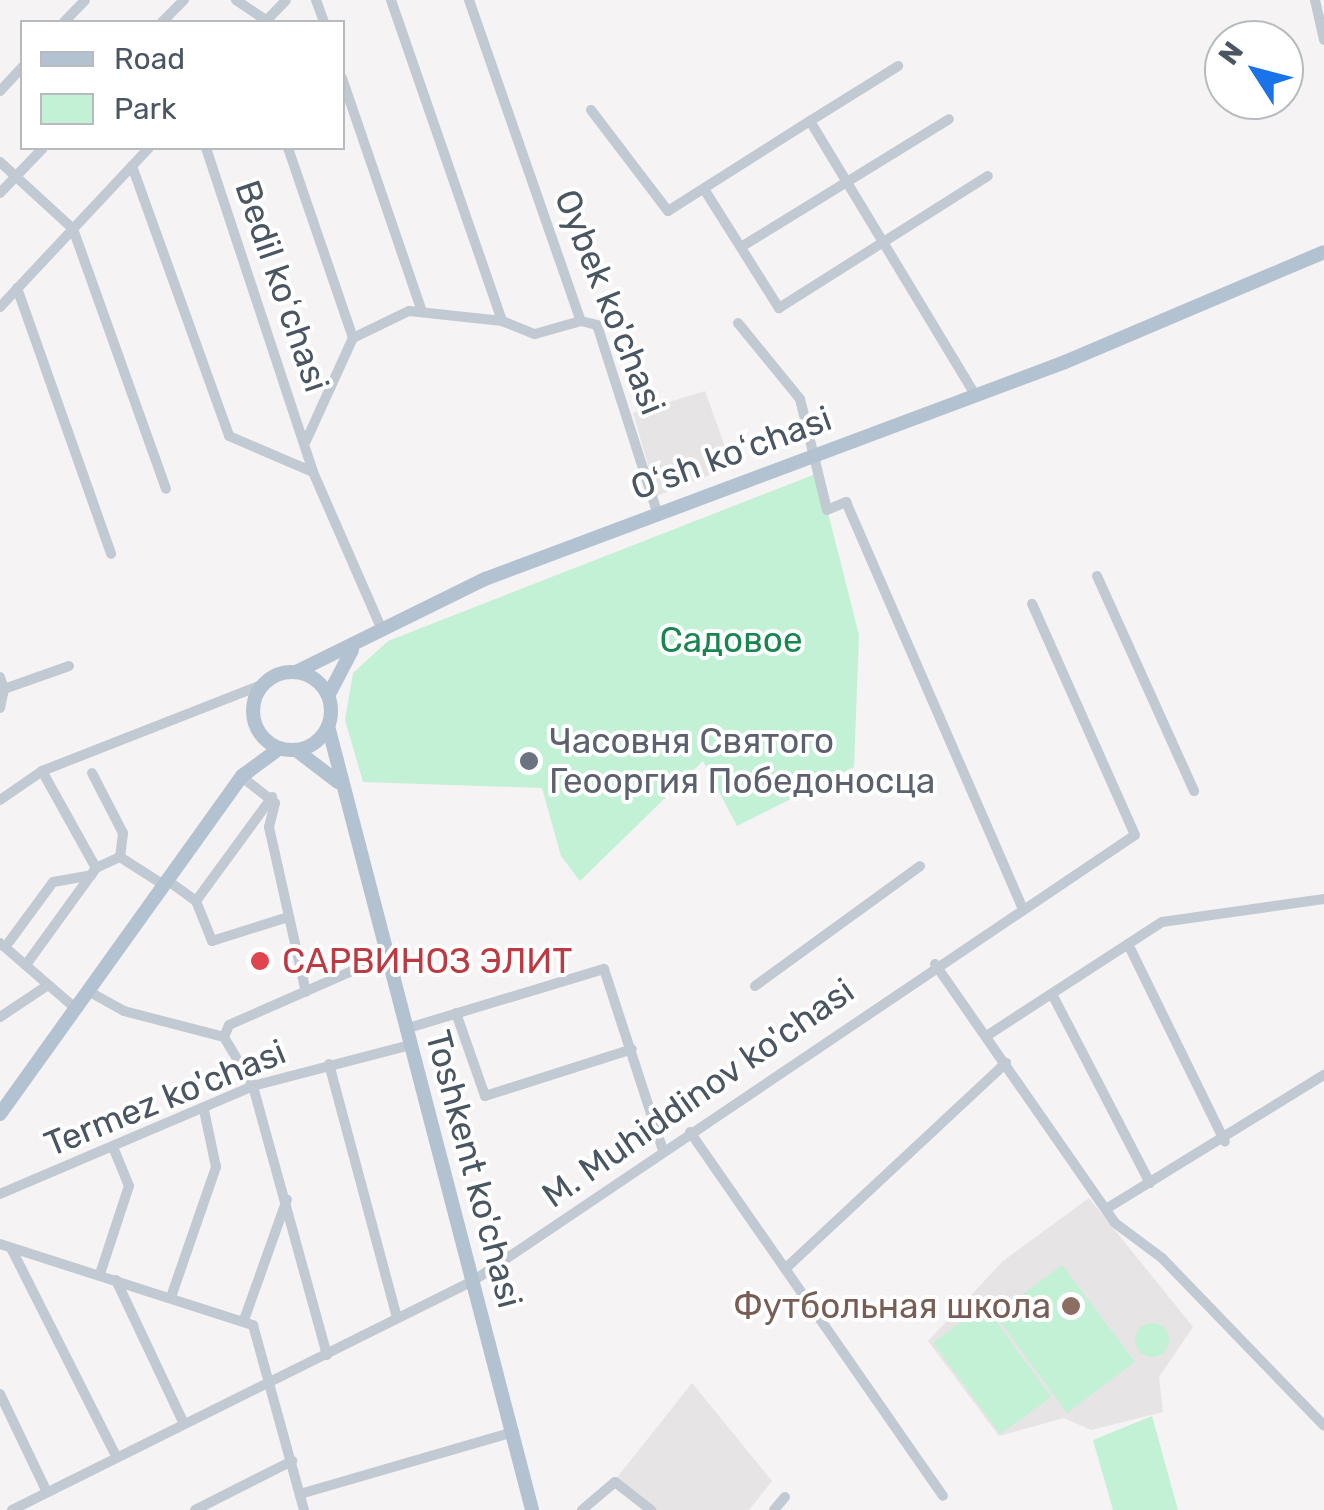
<!DOCTYPE html>
<meta charset="utf-8">
<style>
body{margin:0}
#map{position:relative;width:1324px;height:1510px;overflow:hidden;background:#f5f3f3;font-family:Rubik,sans-serif}
div>[style]{position:absolute}
.education>*{inset:0;background:#e6e4e5}
.green>*{inset:0;background:#c3f1d5}
.round{border-radius:50%}
.minor>*{height:10px;margin:-5px;padding:0 5px;transform-origin:5px;border-radius:5px;background:#c1cad2}
.major>*{height:14px;margin:-7px;padding:0 7px;transform-origin:7px;border-radius:7px;background:#b3c2d1}
.major>.ring{margin:-7px;padding:0;box-sizing:content-box;background:none;border:14px solid #b3c2d1;border-radius:50%}
.dots>*{width:28px;height:28px;translate:-50% -50%;box-sizing:border-box;border:5px solid #fff;border-radius:50%}
span{translate:-50% -50%;white-space:nowrap;text-align:center;line-height:1.15;-webkit-text-stroke:8px #fff;paint-order:stroke}
.street-label{font-size:35px;color:#4a5661}
.park-label{font-size:35px;color:#17864f}
.worship-label{font-size:35px;color:#5b616d}
.left{translate:0 -50%;text-align:left}
.health-label{font-size:35px;color:#be3a42}
.education-label{font-size:35px;color:#785e54}
.right{translate:-100% -50%;text-align:right}
.legend{position:absolute;left:20px;top:20px;width:325px;height:130px;box-sizing:border-box;background:#fff;border:2px solid #b7bbc0;margin:0;padding:12px 18px;list-style:none;font-size:30px;color:#4a5661}
.legend li{display:flex;align-items:center;gap:20px;height:50px}
.legend b{width:50px;border:2px solid #b7bbc0}
.north{position:absolute;left:1204px;top:20px;width:100px;height:100px;box-sizing:border-box;background:#fff;border:2px solid #b7bbc0;border-radius:50%;rotate:306deg;font-size:28px;font-weight:700;line-height:40px;text-align:center;color:#4a5661}
.north::after{content:'';display:block;margin:auto;width:35px;height:45px;background:#1a73e8;clip-path:polygon(50% 0,100% 100%,50% 72%,0 100%)}
</style>
<div id="map">
<div class="education">
<i style="clip-path:polygon(705px 391px,732px 466px,657px 496px,633px 413px)"></i>
<i style="clip-path:polygon(1089px 1198px,1193px 1327px,1159px 1377px,1163px 1412px,1091px 1430px,1064px 1418px,999px 1436px,928px 1341px,1003px 1261px)"></i>
<i style="clip-path:polygon(692px 1383px,772px 1481px,749px 1510px,654px 1510px,615px 1480px)"></i>
</div>
<div class="green">
<i style="clip-path:polygon(818px 473px,859px 635px,854px 767px,737px 826px,703px 761px,580px 881px,561px 856px,542px 788px,363px 782px,345px 720px,353px 673px,388px 641px)"></i>
<i style="clip-path:polygon(1062px 1265px,1135px 1362px,1067px 1413px,995px 1315px)"></i>
<i style="clip-path:polygon(984px 1305px,1051px 1397px,1000px 1434px,933px 1343px)"></i>
<i class="round" style="left:1135px;top:1323px;width:34px;height:34px"></i>
<i style="clip-path:polygon(1152px 1416px,1178px 1510px,1113px 1510px,1093px 1440px)"></i>
</div>
<div class="minor">
<i style="left:236px;top:0;width:36px;rotate:34deg"></i>
<i style="left:316px;top:0;width:23px;rotate:70deg"></i>
<i style="left:391px;top:0;width:340px;rotate:70.9deg"></i>
<i style="left:469px;top:0;width:340px;rotate:70.8deg"></i>
<i style="left:581px;top:321px;width:16px;rotate:14deg"></i>
<i style="left:597px;top:325px;width:196px;rotate:72.2deg"></i>
<i style="left:1315px;top:0;width:41px;rotate:77.3deg"></i>
<i style="left:64px;top:22px;width:30px;rotate:-46deg"></i>
<i style="left:162px;top:22px;width:31px;rotate:-45deg"></i>
<i style="left:265px;top:22px;width:30px;rotate:-46deg"></i>
<i style="left:342px;top:78px;width:244px;rotate:71.1deg"></i>
<i style="left:0;top:91px;width:33px;rotate:-47deg"></i>
<i style="left:591px;top:110px;width:127px;rotate:52.7deg"></i>
<i style="left:668px;top:211px;width:168px;rotate:-32.4deg"></i>
<i style="left:810px;top:121px;width:320px;rotate:58.9deg"></i>
<i style="left:810px;top:121px;width:104px;rotate:-32deg"></i>
<i style="left:206px;top:148px;width:341px;rotate:71.7deg"></i>
<i style="left:313px;top:472px;width:172px;rotate:66.4deg"></i>
<i style="left:288px;top:148px;width:201px;rotate:71.1deg"></i>
<i style="left:0;top:162px;width:99px;rotate:42.5deg"></i>
<i style="left:73px;top:229px;width:276px;rotate:70.3deg"></i>
<i style="left:132px;top:166px;width:287px;rotate:70.2deg"></i>
<i style="left:229px;top:436px;width:91px;rotate:23.2deg"></i>
<i style="left:704px;top:189px;width:141px;rotate:57.8deg"></i>
<i style="left:779px;top:308px;width:247px;rotate:-32.3deg"></i>
<i style="left:0;top:193px;width:62px;rotate:-46.3deg"></i>
<i style="left:741px;top:247px;width:244px;rotate:-31.6deg"></i>
<i style="left:17px;top:288px;width:282px;rotate:70.5deg"></i>
<i style="left:0;top:307px;width:218px;rotate:-46.9deg"></i>
<i style="left:738px;top:323px;width:98px;rotate:50.8deg"></i>
<i style="left:800px;top:399px;width:114px;rotate:76.3deg"></i>
<i style="left:827px;top:510px;width:21px;rotate:-23deg"></i>
<i style="left:846px;top:502px;width:441px;rotate:66.5deg"></i>
<i style="left:306px;top:441px;width:113px;rotate:-65.5deg"></i>
<i style="left:353px;top:338px;width:62px;rotate:-25.7deg"></i>
<i style="left:409px;top:311px;width:94px;rotate:6.1deg"></i>
<i style="left:502px;top:321px;width:35px;rotate:22deg"></i>
<i style="left:535px;top:334px;width:48px;rotate:-15.8deg"></i>
<i style="left:1097px;top:576px;width:236px;rotate:65.7deg"></i>
<i style="left:0;top:677px;width:13px;rotate:72deg"></i>
<i style="left:4px;top:689px;width:69px;rotate:-19.5deg"></i>
<i style="left:0;top:708px;width:19px;rotate:-78deg"></i>
<i style="left:42px;top:771px;width:111px;rotate:60.9deg"></i>
<i style="left:92px;top:773px;width:68px;rotate:62.7deg"></i>
<i style="left:123px;top:833px;width:24px;rotate:97deg"></i>
<i style="left:242px;top:777px;width:42px;rotate:38.2deg"></i>
<i style="left:275px;top:803px;width:25px;rotate:104deg"></i>
<i style="left:269px;top:827px;width:169px;rotate:77.4deg"></i>
<i style="left:0;top:800px;width:51px;rotate:-34.6deg"></i>
<i style="left:42px;top:771px;width:238px;rotate:-21.4deg"></i>
<i style="left:167px;top:880px;width:36px;rotate:36deg"></i>
<i style="left:196px;top:901px;width:43px;rotate:68.2deg"></i>
<i style="left:212px;top:941px;width:80px;rotate:-17.5deg"></i>
<i style="left:196px;top:901px;width:129px;rotate:-53.8deg"></i>
<i style="left:9px;top:942px;width:74px;rotate:-53.7deg"></i>
<i style="left:53px;top:882px;width:39px;rotate:-10deg"></i>
<i style="left:0;top:943px;width:99px;rotate:40.9deg"></i>
<i style="left:1128px;top:944px;width:220px;rotate:63.9deg"></i>
<i style="left:28px;top:962px;width:116px;rotate:-54.1deg"></i>
<i style="left:96px;top:868px;width:26px;rotate:-25deg"></i>
<i style="left:120px;top:857px;width:52px;rotate:32.5deg"></i>
<i style="left:935px;top:964px;width:315px;rotate:55.2deg"></i>
<i style="left:1115px;top:1223px;width:59px;rotate:36.7deg"></i>
<i style="left:1162px;top:1258px;width:233px;rotate:46deg"></i>
<i style="left:755px;top:986px;width:204px;rotate:-36deg"></i>
<i style="left:88px;top:991px;width:41px;rotate:29.1deg"></i>
<i style="left:124px;top:1011px;width:103px;rotate:14.6deg"></i>
<i style="left:1052px;top:994px;width:213px;rotate:62.6deg"></i>
<i style="left:456px;top:1013px;width:88px;rotate:70.7deg"></i>
<i style="left:485px;top:1096px;width:154px;rotate:-17.7deg"></i>
<i style="left:0;top:1017px;width:54px;rotate:-33.7deg"></i>
<i style="left:405px;top:1029px;width:208px;rotate:-16.8deg"></i>
<i style="left:604px;top:969px;width:191px;rotate:72deg"></i>
<i style="left:988px;top:1035px;width:207px;rotate:-33deg"></i>
<i style="left:1162px;top:922px;width:164px;rotate:-8.1deg"></i>
<i style="left:329px;top:1064px;width:263px;rotate:75deg"></i>
<i style="left:690px;top:1132px;width:443px;rotate:55.2deg"></i>
<i style="left:0;top:1194px;width:275px;rotate:-23.1deg"></i>
<i style="left:253px;top:1086px;width:162px;rotate:-14.6deg"></i>
<i style="left:1106px;top:1209px;width:256px;rotate:-31.6deg"></i>
<i style="left:0;top:1244px;width:266px;rotate:17.8deg"></i>
<i style="left:253px;top:1325px;width:192px;rotate:74.6deg"></i>
<i style="left:11px;top:1248px;width:233px;rotate:63.2deg"></i>
<i style="left:786px;top:1268px;width:301px;rotate:-43deg"></i>
<i style="left:100px;top:1274px;width:93px;rotate:-71.8deg"></i>
<i style="left:129px;top:1186px;width:42px;rotate:-112.3deg"></i>
<i style="left:116px;top:1280px;width:159px;rotate:64.7deg"></i>
<i style="left:171px;top:1297px;width:138px;rotate:-70.9deg"></i>
<i style="left:216px;top:1167px;width:58px;rotate:-101.9deg"></i>
<i style="left:244px;top:1320px;width:128px;rotate:-70.4deg"></i>
<i style="left:327px;top:1355px;width:279px;rotate:-105.4deg"></i>
<i style="left:253px;top:1086px;width:57px;rotate:-120.6deg"></i>
<i style="left:224px;top:1037px;width:13px;rotate:-67deg"></i>
<i style="left:229px;top:1025px;width:171px;rotate:-23.7deg"></i>
<i style="left:0;top:1394px;width:109px;rotate:64.4deg"></i>
<i style="left:300px;top:1494px;width:223px;rotate:-16.2deg"></i>
<i style="left:12px;top:1510px;width:515px;rotate:-26.42deg"></i>
<i style="left:473px;top:1281px;width:798px;rotate:-33.97deg"></i>
<i style="left:1135px;top:835px;width:253px;rotate:-114deg"></i>
<i style="left:195px;top:1510px;width:109px;rotate:-26.8deg"></i>
<i style="left:582px;top:1510px;width:43px;rotate:-40.3deg"></i>
<i style="left:615px;top:1482px;width:46px;rotate:37.9deg"></i>
<i style="left:774px;top:1510px;width:17px;rotate:-50deg"></i>
</div>
<div class="major">
<i style="left:296px;top:672px;width:211px;rotate:-26.2deg"></i>
<i style="left:485px;top:579px;width:619px;rotate:-20.51deg"></i>
<i style="left:1065px;top:362px;width:281px;rotate:-23deg"></i>
<i class="ring" style="left:253px;top:672px;width:64px;height:64px"></i>
<i style="left:328px;top:696px;width:52px;rotate:-62.4deg"></i>
<i style="left:328px;top:726px;width:810px;rotate:75.41deg"></i>
<i style="left:296px;top:750px;width:53px;rotate:37.3deg"></i>
<i style="left:0;top:1114px;width:416px;rotate:-54.4deg"></i>
<i style="left:242px;top:776px;width:47px;rotate:-36.4deg"></i>
</div>
<div class="dots">
<i style="left:529px;top:761px;background:#6b7280"></i>
<i style="left:260px;top:961px;background:#e0444e"></i>
<i style="left:1071px;top:1306px;background:#8d6e63"></i>
</div>
<div class="street-label">
<span style="left:282px;top:286px;rotate:71deg">Bedil koʻchasi</span>
<span style="left:610px;top:302px;rotate:68deg">Oybek ko'chasi</span>
<span style="left:731px;top:453px;rotate:-20deg">Oʻsh koʻchasi</span>
<span style="left:698px;top:1093px;rotate:-35deg">M. Muhiddinov ko'chasi</span>
<span style="left:165px;top:1098px;rotate:-22deg">Termez ko'chasi</span>
<span style="left:474px;top:1169px;rotate:75deg">Toshkent ko'chasi</span>
</div>
<div class="park-label">
<span style="left:731px;top:640px">Садовое</span>
</div>
<div class="worship-label">
<span class="left" style="left:549px;top:761px">Часовня Святого<br>Геооргия Победоносца</span>
</div>
<div class="health-label">
<span class="left" style="left:282px;top:961px">САРВИНОЗ ЭЛИТ</span>
</div>
<div class="education-label">
<span class="right" style="left:1051px;top:1306px">Футбольная школа</span>
</div>
<ul class="legend">
<li><b style="height:12px;background:#b3c2d1"></b>Road</li>
<li><b style="height:28px;background:#c3f1d5"></b>Park</li>
</ul>
<div class="north">N</div>
</div>
